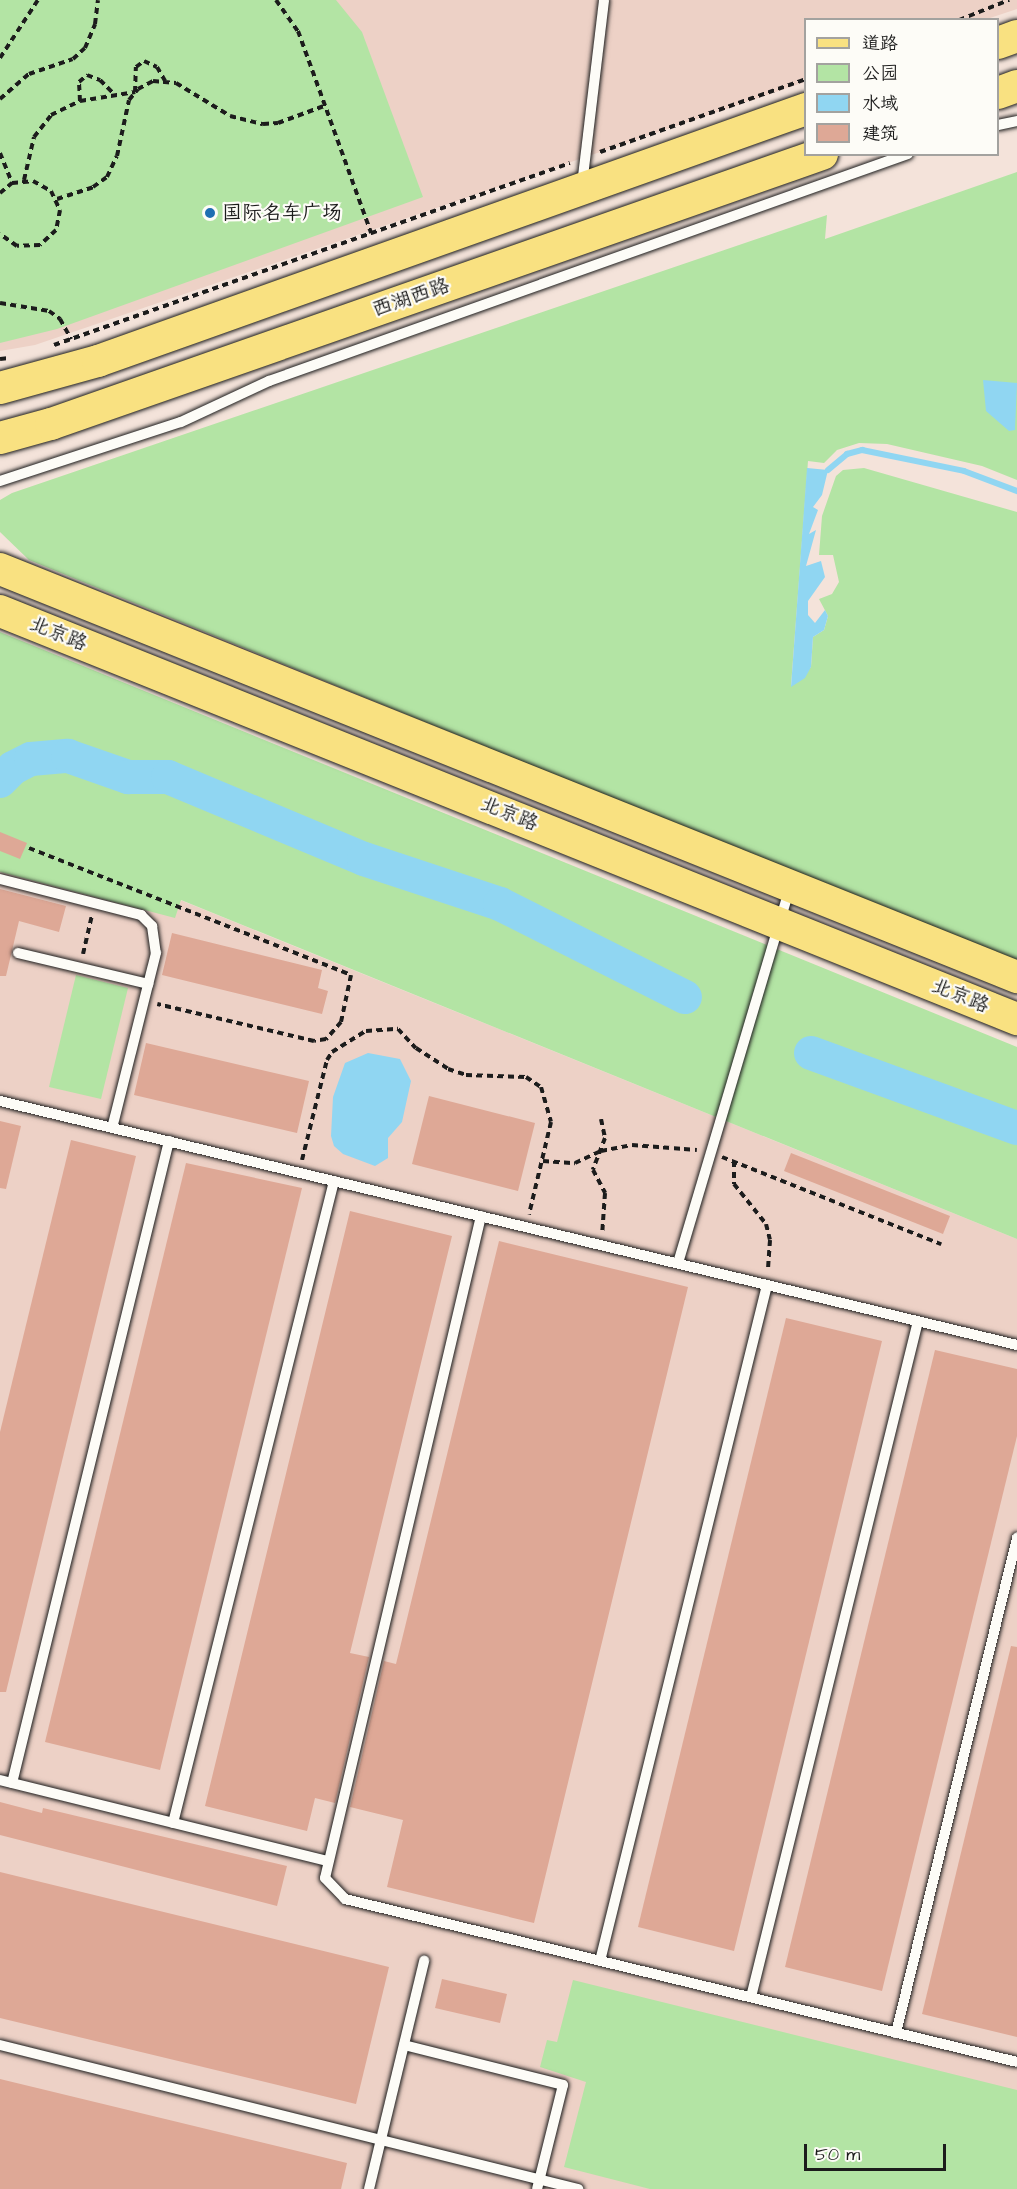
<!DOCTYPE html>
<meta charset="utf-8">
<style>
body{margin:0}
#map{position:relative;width:1017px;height:2189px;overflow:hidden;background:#f4e3da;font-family:"Architects Daughter","LXGW WenKai TC",sans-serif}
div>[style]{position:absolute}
.built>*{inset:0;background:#edd1c6}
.green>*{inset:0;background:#b3e4a4}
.water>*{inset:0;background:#90d6f2}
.stream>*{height:6px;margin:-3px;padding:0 3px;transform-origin:3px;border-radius:3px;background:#90d6f2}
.river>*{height:34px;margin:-17px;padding:0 17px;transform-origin:17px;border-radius:17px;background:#90d6f2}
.building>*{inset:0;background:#dea896}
.path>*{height:4px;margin-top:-2px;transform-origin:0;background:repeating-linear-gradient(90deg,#1c1c1c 0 6px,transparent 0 10.5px)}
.roads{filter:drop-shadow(0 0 2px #1c1c1c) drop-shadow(0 0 2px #1c1c1c)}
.service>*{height:10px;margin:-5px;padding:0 5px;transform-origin:5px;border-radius:5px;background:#fdfcf7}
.primary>*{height:32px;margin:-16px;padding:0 16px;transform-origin:16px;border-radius:16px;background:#f9e181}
.dots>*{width:16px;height:16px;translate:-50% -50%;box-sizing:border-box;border:3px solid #fdfcf7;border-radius:50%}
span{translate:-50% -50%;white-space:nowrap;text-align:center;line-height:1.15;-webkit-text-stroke:4.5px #fdfcf7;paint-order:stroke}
.poi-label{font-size:20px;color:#1c1c1c}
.left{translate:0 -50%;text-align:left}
.street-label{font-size:20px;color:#1c1c1c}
.legend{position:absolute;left:804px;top:18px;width:195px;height:138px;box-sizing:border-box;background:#fdfcf7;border:2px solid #a3a29f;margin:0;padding:8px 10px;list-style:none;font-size:18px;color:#1c1c1c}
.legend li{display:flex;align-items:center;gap:12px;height:30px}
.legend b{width:30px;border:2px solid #a3a29f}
.scale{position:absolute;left:804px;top:2144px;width:142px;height:27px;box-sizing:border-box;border:3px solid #1c1c1c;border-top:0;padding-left:8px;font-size:18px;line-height:21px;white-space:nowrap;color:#1c1c1c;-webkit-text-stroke:4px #fdfcf7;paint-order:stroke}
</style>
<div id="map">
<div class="built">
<i style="clip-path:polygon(0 0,1017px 0,1017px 9px,987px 19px,806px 20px,805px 82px,35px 345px,0 351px)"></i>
<i style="clip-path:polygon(0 827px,1017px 1239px,1017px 2189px,0 2189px)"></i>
</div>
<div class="green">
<i style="clip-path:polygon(0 0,336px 0,362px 32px,423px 197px,57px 329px,0 343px)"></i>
<i style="clip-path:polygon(1017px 172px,1017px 480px,982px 466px,887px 444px,859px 443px,837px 450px,824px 463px,808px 461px,791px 686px,811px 667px,813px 637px,824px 630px,828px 616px,819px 599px,832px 594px,839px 582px,833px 555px,819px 555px,822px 516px,836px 476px,843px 470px,864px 468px,1017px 512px,1017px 964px,29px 560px,0 532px,0 500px,12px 493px,827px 215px,825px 239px)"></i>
<i style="clip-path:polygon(0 632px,1017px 1047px,1017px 1239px,181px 900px,175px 918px,0 872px)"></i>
<i style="clip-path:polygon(76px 975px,128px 988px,101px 1099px,49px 1087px)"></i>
<i style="clip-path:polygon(573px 1980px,1017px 2090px,1017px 2189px,650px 2189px,564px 2167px,586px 2082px,540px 2067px,547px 2040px,557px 2042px)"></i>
</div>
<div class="water">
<i style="clip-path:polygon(983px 380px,1017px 383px,1015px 430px,1009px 431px,986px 411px)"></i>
<i style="clip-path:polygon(807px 468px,828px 470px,822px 495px,813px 507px,818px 510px,809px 534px,816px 530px,806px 566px,821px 561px,825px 577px,808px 601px,808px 615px,815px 623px,825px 610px,828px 616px,824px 630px,813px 637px,811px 667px,805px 678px,791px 687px)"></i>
<i style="clip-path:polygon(368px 1053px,400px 1059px,411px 1081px,402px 1122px,388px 1138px,388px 1158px,375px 1166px,343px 1154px,334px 1146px,331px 1136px,333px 1097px,345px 1063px)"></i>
</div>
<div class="stream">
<i style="left:828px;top:470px;width:25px;rotate:-40deg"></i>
<i style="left:847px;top:454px;width:16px;rotate:-15deg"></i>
<i style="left:862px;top:450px;width:104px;rotate:11.6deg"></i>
<i style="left:964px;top:471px;width:57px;rotate:20.7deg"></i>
</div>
<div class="river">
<i style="left:0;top:781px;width:18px;rotate:-45deg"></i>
<i style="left:13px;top:768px;width:20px;rotate:-27deg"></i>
<i style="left:31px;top:759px;width:37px;rotate:-5deg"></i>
<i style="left:68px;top:756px;width:64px;rotate:19.3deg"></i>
<i style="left:128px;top:777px;width:40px"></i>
<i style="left:168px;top:777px;width:212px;rotate:22.7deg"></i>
<i style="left:364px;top:859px;width:143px;rotate:18.3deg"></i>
<i style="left:500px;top:904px;width:207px;rotate:26.7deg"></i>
<i style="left:811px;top:1053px;width:219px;rotate:20deg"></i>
</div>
<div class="building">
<i style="clip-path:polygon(0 832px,27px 843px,20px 859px,0 851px)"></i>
<i style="clip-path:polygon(0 889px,66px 906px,59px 932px,19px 921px,6px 976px,0 976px)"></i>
<i style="clip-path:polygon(172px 933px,322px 970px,318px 988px,328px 991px,322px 1014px,162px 975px)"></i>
<i style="clip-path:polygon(146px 1043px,309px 1081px,297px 1133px,134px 1095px)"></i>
<i style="clip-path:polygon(429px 1096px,535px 1123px,518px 1191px,412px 1164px)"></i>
<i style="clip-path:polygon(0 1121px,21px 1126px,6px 1189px,0 1188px)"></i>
<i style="clip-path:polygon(71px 1140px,136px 1156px,6px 1692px,0 1692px,0 1432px)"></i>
<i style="clip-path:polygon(791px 1153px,950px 1216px,943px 1234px,784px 1171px)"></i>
<i style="clip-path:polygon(186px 1163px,302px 1188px,160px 1770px,45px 1742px)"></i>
<i style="clip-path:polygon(350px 1211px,452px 1236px,350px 1653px,369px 1657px,335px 1803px,315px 1798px,307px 1831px,205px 1806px)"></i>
<i style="clip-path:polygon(499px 1241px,688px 1287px,534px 1923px,387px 1887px,403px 1820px,350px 1807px,384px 1661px,396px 1664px)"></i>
<i style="clip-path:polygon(786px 1318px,882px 1341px,734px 1951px,638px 1927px)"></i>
<i style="clip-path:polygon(935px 1350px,1017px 1369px,1017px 1436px,882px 1991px,785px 1967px)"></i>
<i style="clip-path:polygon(1011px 1646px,1017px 1647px,1017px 2037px,922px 2014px)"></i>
<i style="clip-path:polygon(0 1802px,42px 1813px,43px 1808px,287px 1866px,277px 1906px,0 1835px)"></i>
<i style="clip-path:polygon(0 1872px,389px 1967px,356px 2104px,0 2018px)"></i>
<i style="clip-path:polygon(442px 1979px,507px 1994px,500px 2023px,435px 2008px)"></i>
<i style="clip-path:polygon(0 2079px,347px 2163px,341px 2189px,0 2189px)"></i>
</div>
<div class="path">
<i style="left:276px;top:0;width:38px;rotate:55deg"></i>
<i style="left:298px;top:31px;width:215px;rotate:70.1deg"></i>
<i style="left:959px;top:20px;width:54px;rotate:-21.8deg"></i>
<i style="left:0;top:58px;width:69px;rotate:-56.8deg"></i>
<i style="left:0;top:99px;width:38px;rotate:-41deg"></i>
<i style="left:29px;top:74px;width:46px;rotate:-18.8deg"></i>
<i style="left:73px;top:59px;width:16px;rotate:-43deg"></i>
<i style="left:85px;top:48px;width:26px;rotate:-67deg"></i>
<i style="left:95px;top:24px;width:24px;rotate:-83deg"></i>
<i style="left:80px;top:101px;width:19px;rotate:-93deg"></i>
<i style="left:79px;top:82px;width:11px;rotate:-41deg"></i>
<i style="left:87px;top:75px;width:14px;rotate:21deg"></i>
<i style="left:100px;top:80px;width:20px;rotate:45deg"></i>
<i style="left:600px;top:152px;width:219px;rotate:-19.5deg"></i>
<i style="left:0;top:153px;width:32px;rotate:68deg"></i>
<i style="left:24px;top:180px;width:44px;rotate:-76.9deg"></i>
<i style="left:34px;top:137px;width:28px;rotate:-52deg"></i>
<i style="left:51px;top:115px;width:32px;rotate:-26deg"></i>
<i style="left:80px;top:101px;width:56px;rotate:-9.3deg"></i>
<i style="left:135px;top:92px;width:25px;rotate:-88deg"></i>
<i style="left:136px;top:67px;width:10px;rotate:-37deg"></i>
<i style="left:144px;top:61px;width:14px;rotate:25deg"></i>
<i style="left:157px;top:67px;width:16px;rotate:60deg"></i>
<i style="left:0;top:193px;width:16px;rotate:-40deg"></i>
<i style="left:12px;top:183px;width:21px;rotate:-5deg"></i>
<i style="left:33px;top:181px;width:21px;rotate:29deg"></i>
<i style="left:51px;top:191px;width:21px;rotate:65deg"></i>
<i style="left:60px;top:210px;width:20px;rotate:101deg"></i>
<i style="left:56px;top:230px;width:22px;rotate:137deg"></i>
<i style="left:40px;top:245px;width:23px;rotate:178deg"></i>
<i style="left:17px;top:246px;width:21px;rotate:-145deg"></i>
<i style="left:57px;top:199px;width:38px;rotate:-18deg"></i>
<i style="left:93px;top:187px;width:17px;rotate:-36deg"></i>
<i style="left:107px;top:177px;width:23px;rotate:-65deg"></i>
<i style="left:117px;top:156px;width:57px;rotate:-77.9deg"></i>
<i style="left:129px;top:100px;width:14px;rotate:-51deg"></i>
<i style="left:138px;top:89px;width:17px;rotate:-28deg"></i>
<i style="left:153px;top:81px;width:23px;rotate:5deg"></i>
<i style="left:176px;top:83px;width:63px;rotate:31.4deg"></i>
<i style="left:230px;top:116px;width:34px;rotate:14deg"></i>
<i style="left:263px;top:124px;width:15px;rotate:-4deg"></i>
<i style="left:278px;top:123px;width:49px;rotate:-20.3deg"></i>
<i style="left:0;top:303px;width:50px;rotate:9.3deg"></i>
<i style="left:49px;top:311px;width:14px;rotate:36deg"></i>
<i style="left:60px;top:319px;width:23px;rotate:61deg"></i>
<i style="left:54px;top:345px;width:547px;rotate:-19.43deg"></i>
<i style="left:0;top:359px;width:9px;rotate:-6deg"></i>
<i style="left:29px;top:848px;width:346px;rotate:21.5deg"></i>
<i style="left:351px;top:975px;width:48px;rotate:102deg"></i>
<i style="left:341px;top:1022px;width:23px;rotate:131deg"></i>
<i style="left:326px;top:1039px;width:12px;rotate:171deg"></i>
<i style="left:314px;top:1041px;width:161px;rotate:-166.7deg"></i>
<i style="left:83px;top:954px;width:40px;rotate:-77deg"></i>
<i style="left:601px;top:1119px;width:19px;rotate:78deg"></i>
<i style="left:605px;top:1138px;width:34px;rotate:111deg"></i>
<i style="left:593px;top:1170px;width:26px;rotate:62deg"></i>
<i style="left:605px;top:1193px;width:39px;rotate:94deg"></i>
<i style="left:722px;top:1157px;width:236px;rotate:21.7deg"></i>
<i style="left:302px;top:1160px;width:103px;rotate:-76deg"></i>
<i style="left:327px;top:1060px;width:9px;rotate:-58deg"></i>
<i style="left:332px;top:1052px;width:40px;rotate:-32deg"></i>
<i style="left:366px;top:1031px;width:32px;rotate:-4deg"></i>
<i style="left:398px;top:1029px;width:26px;rotate:47deg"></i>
<i style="left:416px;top:1048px;width:38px;rotate:33deg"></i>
<i style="left:448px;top:1069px;width:19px;rotate:18deg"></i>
<i style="left:466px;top:1075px;width:60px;rotate:1.9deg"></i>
<i style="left:526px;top:1077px;width:18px;rotate:34deg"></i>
<i style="left:541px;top:1087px;width:36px;rotate:74deg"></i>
<i style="left:551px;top:1122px;width:95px;rotate:103.4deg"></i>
<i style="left:543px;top:1161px;width:32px;rotate:4deg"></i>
<i style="left:575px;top:1163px;width:29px;rotate:-25deg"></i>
<i style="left:601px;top:1151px;width:32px;rotate:-11deg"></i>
<i style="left:632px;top:1145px;width:65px;rotate:4.4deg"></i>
<i style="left:734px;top:1161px;width:23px;rotate:90deg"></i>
<i style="left:734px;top:1184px;width:51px;rotate:51.3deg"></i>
<i style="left:766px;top:1224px;width:16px;rotate:76deg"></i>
<i style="left:770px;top:1240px;width:31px;rotate:94deg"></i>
</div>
<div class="roads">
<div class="service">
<i style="left:998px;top:125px;width:19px;rotate:-12deg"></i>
<i style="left:582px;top:185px;width:186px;rotate:-83.2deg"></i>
<i style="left:0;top:481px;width:190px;rotate:-18.1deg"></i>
<i style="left:181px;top:422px;width:97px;rotate:-25deg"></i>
<i style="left:269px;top:381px;width:678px;rotate:-19.56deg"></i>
<i style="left:0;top:879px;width:146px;rotate:14.3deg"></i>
<i style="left:141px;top:915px;width:16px;rotate:45deg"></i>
<i style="left:152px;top:926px;width:27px;rotate:82deg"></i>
<i style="left:156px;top:953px;width:180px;rotate:104.1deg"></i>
<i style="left:18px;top:953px;width:134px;rotate:13.4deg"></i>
<i style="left:0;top:1101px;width:1046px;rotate:13.49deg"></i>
<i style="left:481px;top:1216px;width:680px;rotate:103.26deg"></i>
<i style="left:325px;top:1878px;width:29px;rotate:46deg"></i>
<i style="left:345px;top:1899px;width:691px;rotate:13.63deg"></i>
<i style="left:678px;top:1263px;width:389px;rotate:-73.4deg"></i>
<i style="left:0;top:1780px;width:338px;rotate:13.9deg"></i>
<i style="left:12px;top:1783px;width:661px;rotate:-76.26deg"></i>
<i style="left:173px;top:1823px;width:662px;rotate:-75.92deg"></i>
<i style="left:600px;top:1961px;width:696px;rotate:-76.12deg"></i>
<i style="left:751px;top:1997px;width:696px;rotate:-76.12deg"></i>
<i style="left:896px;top:2033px;width:510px;rotate:-76.26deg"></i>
<i style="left:0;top:2045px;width:596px;rotate:13.99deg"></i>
<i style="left:404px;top:2045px;width:164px;rotate:14.1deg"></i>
<i style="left:563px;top:2085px;width:107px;rotate:104deg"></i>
<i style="left:369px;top:2189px;width:235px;rotate:-76.4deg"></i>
</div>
<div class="primary">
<i style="left:998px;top:43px;width:20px;rotate:-20deg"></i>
<i style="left:998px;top:93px;width:20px;rotate:-20deg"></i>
<i style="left:0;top:388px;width:102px;rotate:-15.4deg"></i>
<i style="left:98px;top:361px;width:752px;rotate:-19.59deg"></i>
<i style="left:0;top:438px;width:53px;rotate:-15.4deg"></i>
<i style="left:51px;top:424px;width:817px;rotate:-19.3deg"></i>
<i style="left:0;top:569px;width:1096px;rotate:21.86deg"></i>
<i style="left:0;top:611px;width:1096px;rotate:21.86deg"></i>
</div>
</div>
<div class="dots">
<i style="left:210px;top:213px;background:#1f6fb2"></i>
</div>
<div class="poi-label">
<span class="left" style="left:222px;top:213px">国际名车广场</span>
</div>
<div class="street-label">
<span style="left:411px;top:298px;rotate:-19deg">西湖西路</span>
<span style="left:58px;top:634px;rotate:22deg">北京路</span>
<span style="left:509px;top:814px;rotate:22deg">北京路</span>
<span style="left:960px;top:996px;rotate:22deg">北京路</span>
</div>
<ul class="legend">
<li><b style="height:8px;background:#f9e181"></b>道路</li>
<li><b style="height:16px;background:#b3e4a4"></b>公园</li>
<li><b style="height:16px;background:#90d6f2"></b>水域</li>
<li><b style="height:16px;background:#dea896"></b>建筑</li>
</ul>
<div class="scale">50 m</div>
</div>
